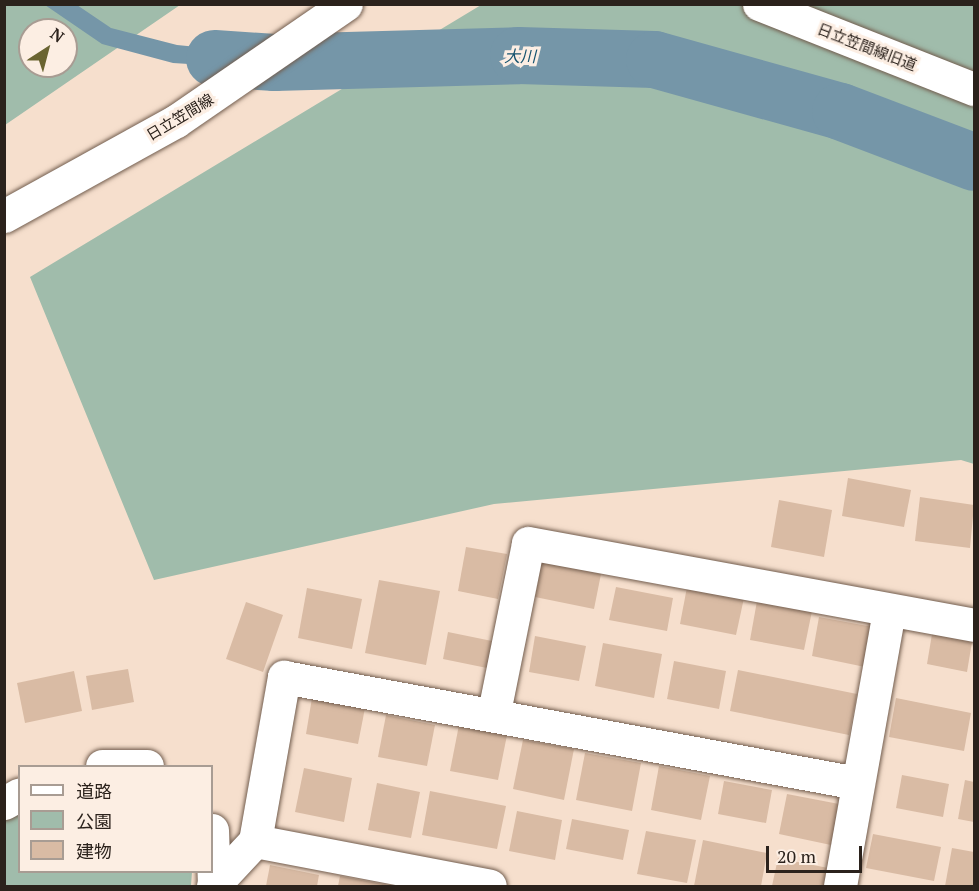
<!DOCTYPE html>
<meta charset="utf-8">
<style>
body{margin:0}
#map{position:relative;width:979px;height:891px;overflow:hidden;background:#f6dfcd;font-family:"PT Serif","Noto Sans JP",serif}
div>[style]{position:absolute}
.green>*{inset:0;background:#a0bcab}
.water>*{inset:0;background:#7596a8}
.pier>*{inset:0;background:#f6dfcd}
.river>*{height:57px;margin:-28.5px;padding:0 28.5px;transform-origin:28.5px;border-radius:28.5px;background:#7596a8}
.building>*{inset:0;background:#d9bba4}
.roads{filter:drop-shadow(0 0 2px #725d4e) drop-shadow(0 0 2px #725d4e)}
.minor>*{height:33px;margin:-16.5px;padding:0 16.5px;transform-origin:16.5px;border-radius:16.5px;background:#fff}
.major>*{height:33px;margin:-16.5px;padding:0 16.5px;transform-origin:16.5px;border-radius:16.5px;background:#fff}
span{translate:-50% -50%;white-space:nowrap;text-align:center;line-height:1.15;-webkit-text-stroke:6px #fceee3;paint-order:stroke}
.street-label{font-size:15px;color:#2b221c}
.water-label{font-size:16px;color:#14526e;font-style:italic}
.frame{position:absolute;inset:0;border:6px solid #2b221c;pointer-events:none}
.legend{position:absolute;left:18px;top:765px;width:195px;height:108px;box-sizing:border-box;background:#fceee3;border:2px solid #a89c93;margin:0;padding:8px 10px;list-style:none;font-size:18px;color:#2b221c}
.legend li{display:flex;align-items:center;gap:12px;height:30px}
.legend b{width:30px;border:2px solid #a89c93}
.north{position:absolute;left:18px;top:18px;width:60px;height:60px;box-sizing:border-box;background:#fceee3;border:2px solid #a89c93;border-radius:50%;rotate:36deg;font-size:16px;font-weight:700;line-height:24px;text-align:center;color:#2b221c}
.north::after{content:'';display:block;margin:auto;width:21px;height:27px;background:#6a6431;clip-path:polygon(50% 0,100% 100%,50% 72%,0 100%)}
.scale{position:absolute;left:766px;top:846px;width:96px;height:27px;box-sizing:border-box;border:3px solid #2b221c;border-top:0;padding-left:8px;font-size:18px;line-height:21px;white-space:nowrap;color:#2b221c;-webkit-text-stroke:4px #fceee3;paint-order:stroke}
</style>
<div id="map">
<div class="green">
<i style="clip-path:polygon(evenodd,5px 5px,180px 5px,5px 125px,5px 5px,30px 30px,66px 30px,66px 66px,30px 66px,30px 30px)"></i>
<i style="clip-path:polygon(481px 5px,974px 5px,974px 464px,961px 460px,494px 504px,154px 580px,30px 277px)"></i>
<i style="clip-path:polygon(19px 805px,20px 872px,192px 872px,191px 886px,5px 886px,4px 814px)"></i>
</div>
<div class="water">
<i style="clip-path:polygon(45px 5px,77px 5px,111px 28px,177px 45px,280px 55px,270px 69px,173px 63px,102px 44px)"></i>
</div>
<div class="pier">
<i style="clip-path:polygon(220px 46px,281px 52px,270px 72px,188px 67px)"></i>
</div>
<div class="river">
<i style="left:214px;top:58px;width:60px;rotate:3.8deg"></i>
<i style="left:274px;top:62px;width:244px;rotate:-1.6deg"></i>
<i style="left:518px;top:55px;width:136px;rotate:1.7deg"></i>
<i style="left:654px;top:59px;width:193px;rotate:15.6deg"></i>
<i style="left:840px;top:111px;width:143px;rotate:20.8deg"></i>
</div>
<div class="building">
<i style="clip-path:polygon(848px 478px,911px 490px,904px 527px,842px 516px)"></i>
<i style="clip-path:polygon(920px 497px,974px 505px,970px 548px,915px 541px)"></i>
<i style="clip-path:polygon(779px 500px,832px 510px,824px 557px,771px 547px)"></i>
<i style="clip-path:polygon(466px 547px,507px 554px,498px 599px,458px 591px)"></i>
<i style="clip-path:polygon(542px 562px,601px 574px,594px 609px,535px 597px)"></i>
<i style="clip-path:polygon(379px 580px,440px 591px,426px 665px,365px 653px)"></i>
<i style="clip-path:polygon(616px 587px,673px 598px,667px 631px,609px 620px)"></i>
<i style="clip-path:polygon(687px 587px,744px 598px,736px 635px,680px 624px)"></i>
<i style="clip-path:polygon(307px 588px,362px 599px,352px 649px,298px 638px)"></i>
<i style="clip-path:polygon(757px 601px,812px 611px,804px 650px,750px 640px)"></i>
<i style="clip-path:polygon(246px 602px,283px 615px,263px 672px,226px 659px)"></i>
<i style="clip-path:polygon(819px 617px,873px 627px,865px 667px,812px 656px)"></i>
<i style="clip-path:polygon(448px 632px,492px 641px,487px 668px,443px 659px)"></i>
<i style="clip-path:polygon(932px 634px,972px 642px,967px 672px,927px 664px)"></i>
<i style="clip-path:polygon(535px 636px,586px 646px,579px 681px,529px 672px)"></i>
<i style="clip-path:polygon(603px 643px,662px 654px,654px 698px,595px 686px)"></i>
<i style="clip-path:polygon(674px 661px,726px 671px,719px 709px,667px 699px)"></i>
<i style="clip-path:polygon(128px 669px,134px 702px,92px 710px,86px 676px)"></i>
<i style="clip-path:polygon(738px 670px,857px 694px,849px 735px,730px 711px)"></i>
<i style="clip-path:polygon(74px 671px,82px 711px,25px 723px,17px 683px)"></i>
<i style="clip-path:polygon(312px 698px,365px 708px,358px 744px,306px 734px)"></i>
<i style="clip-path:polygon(896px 698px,971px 713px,964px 751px,889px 737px)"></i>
<i style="clip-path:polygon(386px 715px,435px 725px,427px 766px,378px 757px)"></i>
<i style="clip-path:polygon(459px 725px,507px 735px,498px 780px,450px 771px)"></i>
<i style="clip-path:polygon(523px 740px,574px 749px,564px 800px,513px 789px)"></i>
<i style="clip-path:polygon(585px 753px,641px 763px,632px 811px,576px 800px)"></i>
<i style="clip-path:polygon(659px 766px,710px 776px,701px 820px,651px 810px)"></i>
<i style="clip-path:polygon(304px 768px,352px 778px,344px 822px,295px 812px)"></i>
<i style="clip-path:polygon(902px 775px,949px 784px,943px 817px,896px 808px)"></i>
<i style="clip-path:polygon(965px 780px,974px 782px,974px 822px,958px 819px)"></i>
<i style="clip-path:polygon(724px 781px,772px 790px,766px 823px,718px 814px)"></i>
<i style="clip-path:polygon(377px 783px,420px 792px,411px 838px,368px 830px)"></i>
<i style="clip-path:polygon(430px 791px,506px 806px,497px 849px,422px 835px)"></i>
<i style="clip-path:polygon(787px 794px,839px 804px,831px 845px,779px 834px)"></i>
<i style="clip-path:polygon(517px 811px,562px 820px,555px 860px,509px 851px)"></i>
<i style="clip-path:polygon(572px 819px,629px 830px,623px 860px,566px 849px)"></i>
<i style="clip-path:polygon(646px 831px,696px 840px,687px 883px,637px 874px)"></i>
<i style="clip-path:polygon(873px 834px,941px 847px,934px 881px,866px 868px)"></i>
<i style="clip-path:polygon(703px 840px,767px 853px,761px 886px,694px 886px)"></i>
<i style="clip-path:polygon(952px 848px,974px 852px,974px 886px,945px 886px)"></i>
<i style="clip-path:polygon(778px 858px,828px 868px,825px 886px,772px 886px)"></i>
<i style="clip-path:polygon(270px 865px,319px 875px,317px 886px,266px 886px)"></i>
<i style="clip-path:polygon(340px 876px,388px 885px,388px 886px,338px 886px)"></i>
</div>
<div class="roads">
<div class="minor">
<i style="left:759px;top:4px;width:231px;rotate:21.6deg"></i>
<i style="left:494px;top:712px;width:172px;rotate:-78.6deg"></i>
<i style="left:528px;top:543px;width:453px;rotate:10.4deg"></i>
<i style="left:102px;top:766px;width:45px"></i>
<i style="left:4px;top:803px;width:18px;rotate:-29deg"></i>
<i style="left:212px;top:830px;width:54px;rotate:87.9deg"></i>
<i style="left:255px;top:841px;width:239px;rotate:10.8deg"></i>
<i style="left:213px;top:886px;width:62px;rotate:-47deg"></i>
<i style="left:255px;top:841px;width:167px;rotate:-80deg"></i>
<i style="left:284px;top:677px;width:583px;rotate:10.48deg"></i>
<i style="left:840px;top:886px;width:280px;rotate:-79.9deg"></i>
</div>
<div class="major">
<i style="left:4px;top:216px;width:196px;rotate:-28.9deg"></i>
<i style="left:176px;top:121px;width:206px;rotate:-34.5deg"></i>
</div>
</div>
<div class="street-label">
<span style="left:867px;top:47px;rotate:21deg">日立笠間線旧道</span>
<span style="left:180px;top:117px;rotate:-31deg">日立笠間線</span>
</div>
<div class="water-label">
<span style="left:520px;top:56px">大川</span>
</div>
<div class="frame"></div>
<ul class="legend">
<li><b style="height:8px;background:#fff"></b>道路</li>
<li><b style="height:16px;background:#a0bcab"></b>公園</li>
<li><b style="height:16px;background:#d9bba4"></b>建物</li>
</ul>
<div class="north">N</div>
<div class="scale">20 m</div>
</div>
